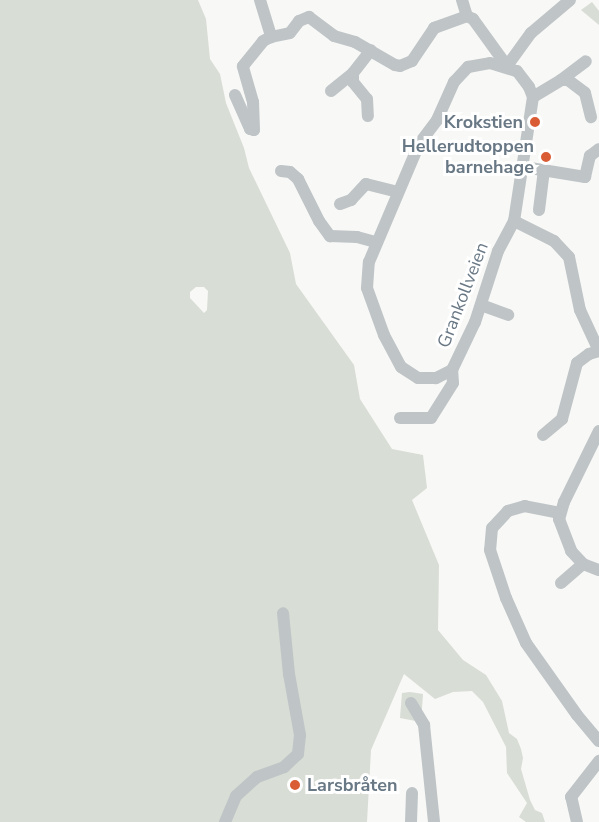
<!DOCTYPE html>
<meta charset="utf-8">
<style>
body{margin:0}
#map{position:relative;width:599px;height:822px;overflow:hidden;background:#f8f8f6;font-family:"Nunito Sans",sans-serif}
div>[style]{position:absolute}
.green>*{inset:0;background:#d8ddd5}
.minor>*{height:12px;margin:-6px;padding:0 6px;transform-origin:6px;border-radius:6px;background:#bfc4c7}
.dots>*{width:16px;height:16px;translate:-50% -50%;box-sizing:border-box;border:3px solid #fff;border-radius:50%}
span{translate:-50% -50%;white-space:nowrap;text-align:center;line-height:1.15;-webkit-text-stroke:6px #fff;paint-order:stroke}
.poi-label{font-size:18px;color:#697885;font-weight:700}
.right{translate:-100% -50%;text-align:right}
.left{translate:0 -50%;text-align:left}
.street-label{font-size:18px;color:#697885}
</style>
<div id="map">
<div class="green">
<i style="clip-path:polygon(evenodd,0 0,198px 0,206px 19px,210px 59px,220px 74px,226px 103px,244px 148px,249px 168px,290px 253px,296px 284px,354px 365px,360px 399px,392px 449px,423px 455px,427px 488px,412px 500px,439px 565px,438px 630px,463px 660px,486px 675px,502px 701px,509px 733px,517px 739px,521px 749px,523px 758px,521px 769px,530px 800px,535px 810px,542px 813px,545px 822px,526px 822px,519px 817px,527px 803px,507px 773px,506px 747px,483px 702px,472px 691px,453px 692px,435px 699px,404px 674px,371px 750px,367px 822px,0 822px,0 0,196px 287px,204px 287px,208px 291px,207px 310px,204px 313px,190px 298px,190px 292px,196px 287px)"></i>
<i style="clip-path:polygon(592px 2px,599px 11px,599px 25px,581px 10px)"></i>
<i style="clip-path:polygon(410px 692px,423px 694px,421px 722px,400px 718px,402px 693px)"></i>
</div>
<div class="minor">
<i style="left:260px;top:0;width:39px;rotate:73deg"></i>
<i style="left:271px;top:37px;width:19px;rotate:-12deg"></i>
<i style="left:290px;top:33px;width:15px;rotate:-53deg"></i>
<i style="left:299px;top:21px;width:11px;rotate:-22deg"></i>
<i style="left:309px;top:17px;width:31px;rotate:37deg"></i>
<i style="left:334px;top:36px;width:22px;rotate:16deg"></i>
<i style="left:355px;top:42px;width:46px;rotate:29.9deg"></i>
<i style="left:395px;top:65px;width:5px;rotate:11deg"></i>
<i style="left:400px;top:66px;width:13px;rotate:-23deg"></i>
<i style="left:412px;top:61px;width:40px;rotate:-56deg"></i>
<i style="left:434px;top:28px;width:35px;rotate:-20deg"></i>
<i style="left:467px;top:16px;width:7px;rotate:27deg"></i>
<i style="left:473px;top:19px;width:58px;rotate:54.1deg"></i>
<i style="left:462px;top:0;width:17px;rotate:73deg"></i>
<i style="left:490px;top:63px;width:28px;rotate:17deg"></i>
<i style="left:517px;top:71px;width:20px;rotate:53deg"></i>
<i style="left:529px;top:87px;width:11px;rotate:68deg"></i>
<i style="left:533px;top:97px;width:125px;rotate:98.7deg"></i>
<i style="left:514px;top:221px;width:34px;rotate:118deg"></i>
<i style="left:498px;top:251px;width:75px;rotate:107.9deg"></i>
<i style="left:475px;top:322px;width:53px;rotate:115.6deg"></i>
<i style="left:452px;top:370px;width:18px;rotate:153deg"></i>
<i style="left:436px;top:378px;width:18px;rotate:180deg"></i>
<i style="left:418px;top:378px;width:20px;rotate:-147deg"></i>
<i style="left:401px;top:367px;width:36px;rotate:-118deg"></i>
<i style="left:384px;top:335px;width:50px;rotate:-109.9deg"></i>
<i style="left:367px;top:288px;width:26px;rotate:-86deg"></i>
<i style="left:369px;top:262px;width:128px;rotate:-67deg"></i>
<i style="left:419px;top:144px;width:30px;rotate:-53deg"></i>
<i style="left:437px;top:120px;width:42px;rotate:-65.9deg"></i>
<i style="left:454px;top:82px;width:21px;rotate:-47deg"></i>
<i style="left:468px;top:67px;width:22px;rotate:-10deg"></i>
<i style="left:507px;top:66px;width:41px;rotate:-54deg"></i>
<i style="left:531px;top:33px;width:51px;rotate:-40.2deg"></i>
<i style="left:353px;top:73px;width:9px;rotate:90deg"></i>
<i style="left:353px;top:82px;width:22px;rotate:51deg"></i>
<i style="left:367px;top:99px;width:17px;rotate:87deg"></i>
<i style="left:561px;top:80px;width:31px;rotate:-37deg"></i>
<i style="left:331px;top:91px;width:28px;rotate:-39deg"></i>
<i style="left:353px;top:73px;width:29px;rotate:-52deg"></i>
<i style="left:235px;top:95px;width:37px;rotate:66deg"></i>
<i style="left:250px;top:129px;width:4px;rotate:14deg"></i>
<i style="left:254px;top:130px;width:28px;rotate:-92deg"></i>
<i style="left:253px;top:102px;width:37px;rotate:-106deg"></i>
<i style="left:243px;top:66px;width:32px;rotate:-51deg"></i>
<i style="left:263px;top:41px;width:9px;rotate:-27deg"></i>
<i style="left:533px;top:97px;width:33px;rotate:-31deg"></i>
<i style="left:561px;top:80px;width:7px"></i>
<i style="left:568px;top:80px;width:21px;rotate:37deg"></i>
<i style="left:585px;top:93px;width:25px;rotate:76deg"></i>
<i style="left:524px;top:167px;width:62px;rotate:9.3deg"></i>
<i style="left:585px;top:177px;width:22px;rotate:-77deg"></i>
<i style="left:590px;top:156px;width:11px;rotate:-38deg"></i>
<i style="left:281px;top:171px;width:9px;rotate:6deg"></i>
<i style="left:290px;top:172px;width:11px;rotate:41deg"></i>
<i style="left:298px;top:179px;width:47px;rotate:63.4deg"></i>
<i style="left:319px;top:221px;width:19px;rotate:54deg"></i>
<i style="left:330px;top:236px;width:27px;rotate:2deg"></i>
<i style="left:357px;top:237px;width:20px;rotate:15deg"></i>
<i style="left:340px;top:204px;width:12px;rotate:-20deg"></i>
<i style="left:351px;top:200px;width:22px;rotate:-47deg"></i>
<i style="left:366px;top:184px;width:33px;rotate:14deg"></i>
<i style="left:539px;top:210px;width:40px;rotate:-82.9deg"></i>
<i style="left:514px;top:221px;width:45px;rotate:26.6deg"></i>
<i style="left:554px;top:241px;width:22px;rotate:47deg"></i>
<i style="left:569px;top:257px;width:54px;rotate:78.3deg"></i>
<i style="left:580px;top:310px;width:45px;rotate:65.1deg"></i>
<i style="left:481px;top:305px;width:29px;rotate:20deg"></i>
<i style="left:400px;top:418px;width:31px"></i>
<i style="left:431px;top:418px;width:41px;rotate:-57.8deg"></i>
<i style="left:453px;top:383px;width:13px;rotate:-94deg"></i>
<i style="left:599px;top:431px;width:79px;rotate:116.2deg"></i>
<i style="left:564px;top:502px;width:18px;rotate:106deg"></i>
<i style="left:559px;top:519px;width:34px;rotate:69deg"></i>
<i style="left:571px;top:551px;width:18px;rotate:47deg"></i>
<i style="left:583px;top:564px;width:17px;rotate:21deg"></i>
<i style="left:543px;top:435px;width:25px;rotate:-40deg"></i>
<i style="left:562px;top:419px;width:58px;rotate:-75deg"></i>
<i style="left:577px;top:363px;width:15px;rotate:-37deg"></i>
<i style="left:589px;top:354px;width:10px;rotate:-17deg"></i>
<i style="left:560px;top:513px;width:36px;rotate:-169deg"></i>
<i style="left:525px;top:506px;width:18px;rotate:164deg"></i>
<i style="left:508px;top:511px;width:23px;rotate:133deg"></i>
<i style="left:492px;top:528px;width:22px;rotate:95deg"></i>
<i style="left:490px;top:550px;width:51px;rotate:71.6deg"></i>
<i style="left:506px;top:598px;width:49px;rotate:66deg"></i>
<i style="left:526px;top:643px;width:88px;rotate:54.7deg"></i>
<i style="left:577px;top:715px;width:34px;rotate:50deg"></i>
<i style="left:561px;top:583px;width:29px;rotate:-41deg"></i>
<i style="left:411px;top:703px;width:26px;rotate:59deg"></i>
<i style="left:424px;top:725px;width:98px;rotate:84.1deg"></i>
<i style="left:225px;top:822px;width:28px;rotate:-67deg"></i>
<i style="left:236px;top:796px;width:28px;rotate:-42deg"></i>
<i style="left:257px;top:777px;width:29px;rotate:-20deg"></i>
<i style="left:284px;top:767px;width:19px;rotate:-43deg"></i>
<i style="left:298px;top:754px;width:19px;rotate:-84deg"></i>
<i style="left:300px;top:735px;width:62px;rotate:-100.2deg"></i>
<i style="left:289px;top:674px;width:61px;rotate:-95.6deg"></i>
<i style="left:411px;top:822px;width:29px;rotate:-88deg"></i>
<i style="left:577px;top:822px;width:26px;rotate:-103deg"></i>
<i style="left:571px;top:797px;width:46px;rotate:-52.1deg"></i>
</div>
<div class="dots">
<i style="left:535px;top:122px;background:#d95c35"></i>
<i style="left:546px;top:157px;background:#d95c35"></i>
<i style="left:295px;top:785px;background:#d95c35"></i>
</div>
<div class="poi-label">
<span class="right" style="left:523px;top:122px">Krokstien</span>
<span class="right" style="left:534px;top:157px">Hellerudtoppen<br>barnehage</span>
<span class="left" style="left:307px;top:785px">Larsbråten</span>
</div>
<div class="street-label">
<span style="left:463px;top:295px;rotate:-69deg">Grankollveien</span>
</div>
</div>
